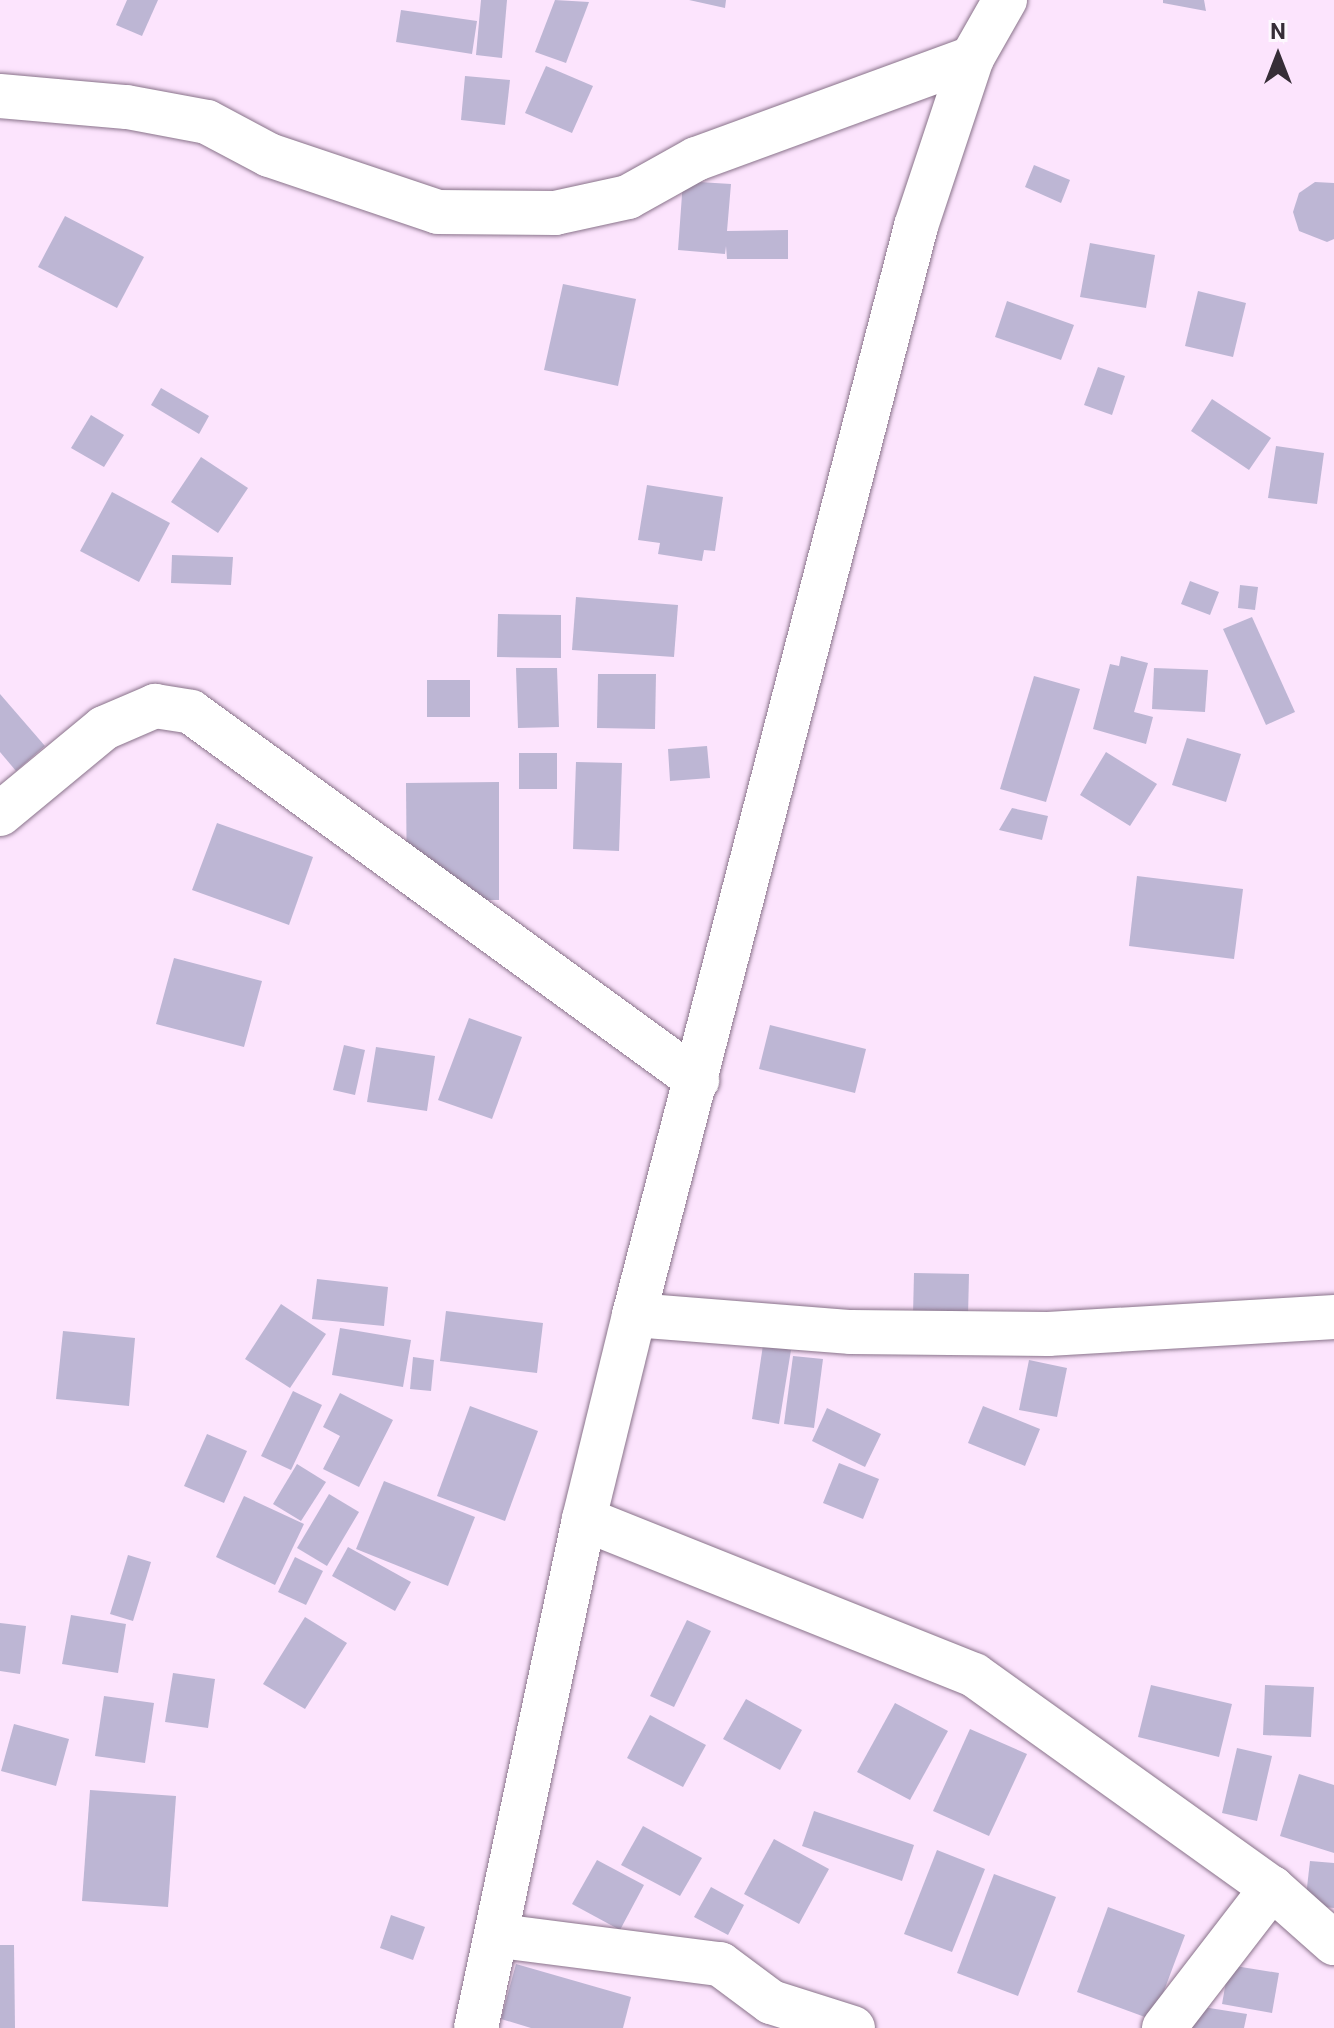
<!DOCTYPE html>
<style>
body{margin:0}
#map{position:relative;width:1334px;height:2028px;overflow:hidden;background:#fce4fd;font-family:Roboto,sans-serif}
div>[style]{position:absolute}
.building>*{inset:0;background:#bdb6d4}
.roads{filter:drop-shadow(0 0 2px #89738a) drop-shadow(0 0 2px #89738a)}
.street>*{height:44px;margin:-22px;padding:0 22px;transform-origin:22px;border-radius:22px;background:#fff}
span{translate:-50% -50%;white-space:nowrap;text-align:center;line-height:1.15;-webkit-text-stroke:8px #fdf8fe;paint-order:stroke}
.north{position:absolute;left:1238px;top:16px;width:80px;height:80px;-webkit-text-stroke:6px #fdf8fe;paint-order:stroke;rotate:0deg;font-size:22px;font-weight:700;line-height:32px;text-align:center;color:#362d37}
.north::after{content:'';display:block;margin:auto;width:28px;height:36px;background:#362d37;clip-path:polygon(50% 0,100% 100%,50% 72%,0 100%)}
</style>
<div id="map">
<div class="building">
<i style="clip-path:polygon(127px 0,158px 0,142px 36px,116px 25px)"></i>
<i style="clip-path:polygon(481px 0,507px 0,502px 58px,476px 55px)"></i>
<i style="clip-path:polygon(555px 0,589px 2px,566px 63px,535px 52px)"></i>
<i style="clip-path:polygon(689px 0,726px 0,725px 8px)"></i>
<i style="clip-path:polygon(1163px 0,1204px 0,1206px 11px,1163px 3px)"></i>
<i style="clip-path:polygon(401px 10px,477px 21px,472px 54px,396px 42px)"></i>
<i style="clip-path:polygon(546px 66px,593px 86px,572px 133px,525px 113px)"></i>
<i style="clip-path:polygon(465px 76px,510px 80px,505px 125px,461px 120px)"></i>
<i style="clip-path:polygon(1034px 165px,1070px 180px,1061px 203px,1025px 187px)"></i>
<i style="clip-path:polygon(683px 181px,731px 184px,727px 231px,788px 230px,788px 259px,727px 259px,726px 246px,725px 254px,678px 250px)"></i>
<i style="clip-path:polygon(1315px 182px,1334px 183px,1334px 239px,1327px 242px,1299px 231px,1293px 212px,1299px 193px)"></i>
<i style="clip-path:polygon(65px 216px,144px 257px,117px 308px,38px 267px)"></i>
<i style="clip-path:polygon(1090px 243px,1155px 255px,1146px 308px,1080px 297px)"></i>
<i style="clip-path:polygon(563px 284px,636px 299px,618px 386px,544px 370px)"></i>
<i style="clip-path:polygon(1198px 291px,1246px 303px,1233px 357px,1185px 346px)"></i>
<i style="clip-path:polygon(1007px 301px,1074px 325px,1061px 360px,995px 337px)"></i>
<i style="clip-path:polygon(1098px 367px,1125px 376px,1112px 415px,1084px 405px)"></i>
<i style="clip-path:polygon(161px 388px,209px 416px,199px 434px,151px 405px)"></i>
<i style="clip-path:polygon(1212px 399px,1271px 438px,1249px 470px,1191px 431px)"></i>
<i style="clip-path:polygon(91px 415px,124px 435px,104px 467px,71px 448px)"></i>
<i style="clip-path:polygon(1276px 446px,1324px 453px,1317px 504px,1268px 498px)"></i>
<i style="clip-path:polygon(201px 457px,248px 488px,218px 533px,171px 502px)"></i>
<i style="clip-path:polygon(647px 485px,723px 497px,715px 551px,704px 550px,702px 561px,658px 554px,660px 543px,638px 540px)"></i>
<i style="clip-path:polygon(112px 492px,170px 523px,139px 582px,80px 551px)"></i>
<i style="clip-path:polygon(172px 555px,233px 557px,231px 585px,171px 583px)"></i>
<i style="clip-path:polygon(1190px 581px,1219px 592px,1210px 615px,1181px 604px)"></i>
<i style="clip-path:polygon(1240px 585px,1258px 587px,1255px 610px,1238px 608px)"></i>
<i style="clip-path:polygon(576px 597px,678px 605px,674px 657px,572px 650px)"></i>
<i style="clip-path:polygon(498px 614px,561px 615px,561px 658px,497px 657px)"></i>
<i style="clip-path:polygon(1252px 617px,1295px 712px,1266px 725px,1223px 629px)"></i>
<i style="clip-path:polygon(1121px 656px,1148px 663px,1134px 712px,1153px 717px,1146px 744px,1093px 729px,1110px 664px,1119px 666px)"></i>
<i style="clip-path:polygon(516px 668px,557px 668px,559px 727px,518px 728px)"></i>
<i style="clip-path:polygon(1154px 668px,1208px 670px,1205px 712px,1152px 709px)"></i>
<i style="clip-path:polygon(598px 674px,656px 674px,655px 729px,597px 728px)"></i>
<i style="clip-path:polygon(1034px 676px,1080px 689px,1046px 802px,1000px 789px)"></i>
<i style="clip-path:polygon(427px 680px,470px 680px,470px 717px,427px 717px)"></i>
<i style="clip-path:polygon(0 694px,45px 746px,16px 771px,0 752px)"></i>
<i style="clip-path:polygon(1187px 738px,1241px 754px,1226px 802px,1172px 785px)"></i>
<i style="clip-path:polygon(707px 746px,710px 778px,670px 781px,668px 749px)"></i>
<i style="clip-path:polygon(1106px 752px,1157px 784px,1130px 826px,1080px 795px)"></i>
<i style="clip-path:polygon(519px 753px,557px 753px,557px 789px,519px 789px)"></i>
<i style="clip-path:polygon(576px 762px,622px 763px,619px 851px,573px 849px)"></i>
<i style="clip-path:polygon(499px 782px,499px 900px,407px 900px,406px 783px)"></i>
<i style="clip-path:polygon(1012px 808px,1048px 816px,1042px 840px,999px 830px)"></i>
<i style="clip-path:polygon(217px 823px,313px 857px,289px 925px,192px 890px)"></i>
<i style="clip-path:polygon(1137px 876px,1243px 889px,1234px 959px,1129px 946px)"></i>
<i style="clip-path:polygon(174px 958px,262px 981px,244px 1047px,156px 1024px)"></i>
<i style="clip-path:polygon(469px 1018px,522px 1037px,492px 1119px,438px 1100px)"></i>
<i style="clip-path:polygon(770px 1025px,866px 1049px,855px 1093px,759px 1069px)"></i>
<i style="clip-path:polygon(344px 1045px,365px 1050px,355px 1095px,333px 1090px)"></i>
<i style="clip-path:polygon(376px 1047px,435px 1056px,427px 1111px,367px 1102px)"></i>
<i style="clip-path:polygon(914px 1273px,969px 1274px,968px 1316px,913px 1315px)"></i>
<i style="clip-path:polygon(317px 1279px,388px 1287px,384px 1326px,312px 1319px)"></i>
<i style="clip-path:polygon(281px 1304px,326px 1334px,290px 1388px,245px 1359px)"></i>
<i style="clip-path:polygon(446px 1311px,543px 1323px,537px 1373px,440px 1361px)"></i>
<i style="clip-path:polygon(340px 1328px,411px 1340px,403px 1387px,332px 1375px)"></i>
<i style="clip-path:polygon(63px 1331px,135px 1338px,129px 1406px,56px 1399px)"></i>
<i style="clip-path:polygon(763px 1345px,791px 1350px,779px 1424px,752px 1419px)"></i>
<i style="clip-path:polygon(793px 1356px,823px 1359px,814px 1428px,784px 1424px)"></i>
<i style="clip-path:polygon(413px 1357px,434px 1360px,431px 1391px,410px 1389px)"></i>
<i style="clip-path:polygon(1029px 1360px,1067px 1368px,1057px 1417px,1019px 1410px)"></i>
<i style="clip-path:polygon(293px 1391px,322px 1405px,291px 1470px,261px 1456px)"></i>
<i style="clip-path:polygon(340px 1393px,393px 1420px,359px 1487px,323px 1469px,340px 1436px,323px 1427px)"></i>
<i style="clip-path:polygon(470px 1406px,538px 1431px,505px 1521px,437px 1496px)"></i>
<i style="clip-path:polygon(983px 1406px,1040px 1429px,1025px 1466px,968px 1443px)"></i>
<i style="clip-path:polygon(827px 1408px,881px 1434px,865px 1467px,812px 1441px)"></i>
<i style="clip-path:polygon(207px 1434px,247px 1451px,224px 1503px,184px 1486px)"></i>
<i style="clip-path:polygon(839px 1463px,879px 1479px,863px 1519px,823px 1503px)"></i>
<i style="clip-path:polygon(297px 1464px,326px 1482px,301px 1521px,273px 1504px)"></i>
<i style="clip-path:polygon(384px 1481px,475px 1517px,448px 1586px,356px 1549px)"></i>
<i style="clip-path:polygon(329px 1494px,359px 1512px,327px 1566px,297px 1548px)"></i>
<i style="clip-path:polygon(244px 1496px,304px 1524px,275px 1585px,216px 1557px)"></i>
<i style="clip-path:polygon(348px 1547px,411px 1582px,395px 1611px,332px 1576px)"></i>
<i style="clip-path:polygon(128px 1555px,151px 1562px,133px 1621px,110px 1614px)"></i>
<i style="clip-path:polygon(295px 1557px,323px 1571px,306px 1605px,278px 1592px)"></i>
<i style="clip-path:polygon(71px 1615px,126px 1624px,118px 1673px,62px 1664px)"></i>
<i style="clip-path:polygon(305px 1617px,347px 1643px,305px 1709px,263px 1684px)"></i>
<i style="clip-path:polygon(687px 1620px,711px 1631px,674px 1707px,650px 1696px)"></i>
<i style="clip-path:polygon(0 1623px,26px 1626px,20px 1674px,0 1671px)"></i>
<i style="clip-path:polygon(173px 1673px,215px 1679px,208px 1728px,165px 1722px)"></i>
<i style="clip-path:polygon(1151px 1685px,1232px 1704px,1219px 1757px,1138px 1737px)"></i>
<i style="clip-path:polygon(1265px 1685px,1314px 1687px,1311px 1737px,1263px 1735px)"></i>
<i style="clip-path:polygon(104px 1696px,154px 1703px,145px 1763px,95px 1756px)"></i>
<i style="clip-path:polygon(746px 1699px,802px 1730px,780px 1770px,723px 1739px)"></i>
<i style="clip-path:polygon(895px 1703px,948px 1731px,910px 1800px,857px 1772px)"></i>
<i style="clip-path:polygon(650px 1715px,706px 1745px,683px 1787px,627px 1758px)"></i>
<i style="clip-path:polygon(14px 1724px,69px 1739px,56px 1786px,1px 1771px)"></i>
<i style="clip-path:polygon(970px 1729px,1027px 1754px,989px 1836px,933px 1811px)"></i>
<i style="clip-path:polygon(1237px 1748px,1272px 1756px,1257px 1821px,1222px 1813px)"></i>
<i style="clip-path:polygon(1299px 1774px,1334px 1785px,1334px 1853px,1280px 1836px)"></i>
<i style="clip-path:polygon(90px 1790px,176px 1796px,168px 1907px,82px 1901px)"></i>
<i style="clip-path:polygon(814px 1811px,914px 1845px,902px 1881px,802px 1846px)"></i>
<i style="clip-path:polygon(643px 1826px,702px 1858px,680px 1896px,621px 1865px)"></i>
<i style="clip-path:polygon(774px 1839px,829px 1869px,799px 1924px,744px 1894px)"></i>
<i style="clip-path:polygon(937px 1850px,985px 1869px,952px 1952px,904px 1934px)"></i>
<i style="clip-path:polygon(597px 1860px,644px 1885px,620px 1930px,572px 1904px)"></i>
<i style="clip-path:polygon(1310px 1861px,1334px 1863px,1334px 1908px,1305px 1905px)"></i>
<i style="clip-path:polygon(994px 1874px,1056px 1897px,1018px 1996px,957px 1973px)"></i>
<i style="clip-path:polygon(711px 1887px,744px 1905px,728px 1935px,694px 1917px)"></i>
<i style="clip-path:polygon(1108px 1907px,1185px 1935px,1153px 2020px,1077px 1992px)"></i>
<i style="clip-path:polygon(391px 1915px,425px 1927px,413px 1960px,380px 1948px)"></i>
<i style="clip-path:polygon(0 1945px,14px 1945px,15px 2028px,0 2028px)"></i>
<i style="clip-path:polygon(516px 1964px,631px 1997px,623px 2028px,531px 2028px,501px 2019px)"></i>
<i style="clip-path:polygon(1229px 1965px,1279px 1973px,1272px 2013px,1222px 2004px)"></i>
<i style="clip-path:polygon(1178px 2003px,1247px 2014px,1244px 2028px,1174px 2028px)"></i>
</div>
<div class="roads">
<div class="street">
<i style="left:0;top:96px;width:127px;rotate:5deg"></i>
<i style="left:127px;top:107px;width:81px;rotate:10.6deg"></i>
<i style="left:207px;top:122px;width:70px;rotate:28deg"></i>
<i style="left:269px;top:155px;width:178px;rotate:18.6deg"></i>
<i style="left:438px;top:212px;width:117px;rotate:0.5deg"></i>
<i style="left:555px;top:213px;width:75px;rotate:-12.4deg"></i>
<i style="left:628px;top:197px;width:78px;rotate:-29.2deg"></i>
<i style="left:696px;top:159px;width:294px;rotate:-20.1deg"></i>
<i style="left:0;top:814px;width:135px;rotate:-39.6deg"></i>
<i style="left:104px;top:728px;width:56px;rotate:-23.3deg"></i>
<i style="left:155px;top:706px;width:36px;rotate:9deg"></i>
<i style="left:191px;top:712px;width:626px;rotate:36.03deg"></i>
<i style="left:634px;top:1315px;width:218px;rotate:4.5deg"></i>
<i style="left:851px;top:1332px;width:197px;rotate:0.6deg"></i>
<i style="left:1048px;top:1334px;width:287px;rotate:-3.4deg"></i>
<i style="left:584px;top:1519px;width:420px;rotate:21.8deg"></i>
<i style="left:974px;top:1675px;width:366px;rotate:35.6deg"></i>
<i style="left:1272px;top:1888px;width:83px;rotate:41.6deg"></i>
<i style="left:500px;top:1936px;width:222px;rotate:7.3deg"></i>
<i style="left:720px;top:1964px;width:64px;rotate:36.7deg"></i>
<i style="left:771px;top:2002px;width:86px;rotate:17.6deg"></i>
<i style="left:476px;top:2028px;width:520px;rotate:-78.02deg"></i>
<i style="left:584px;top:1519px;width:210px;rotate:-76.2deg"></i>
<i style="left:634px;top:1315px;width:1125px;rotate:-75.48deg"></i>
<i style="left:916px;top:226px;width:177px;rotate:-71.6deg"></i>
<i style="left:972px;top:58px;width:67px;rotate:-60.4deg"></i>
<i style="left:1164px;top:2028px;width:177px;rotate:-52.4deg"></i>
</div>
</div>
<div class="north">N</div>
</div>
